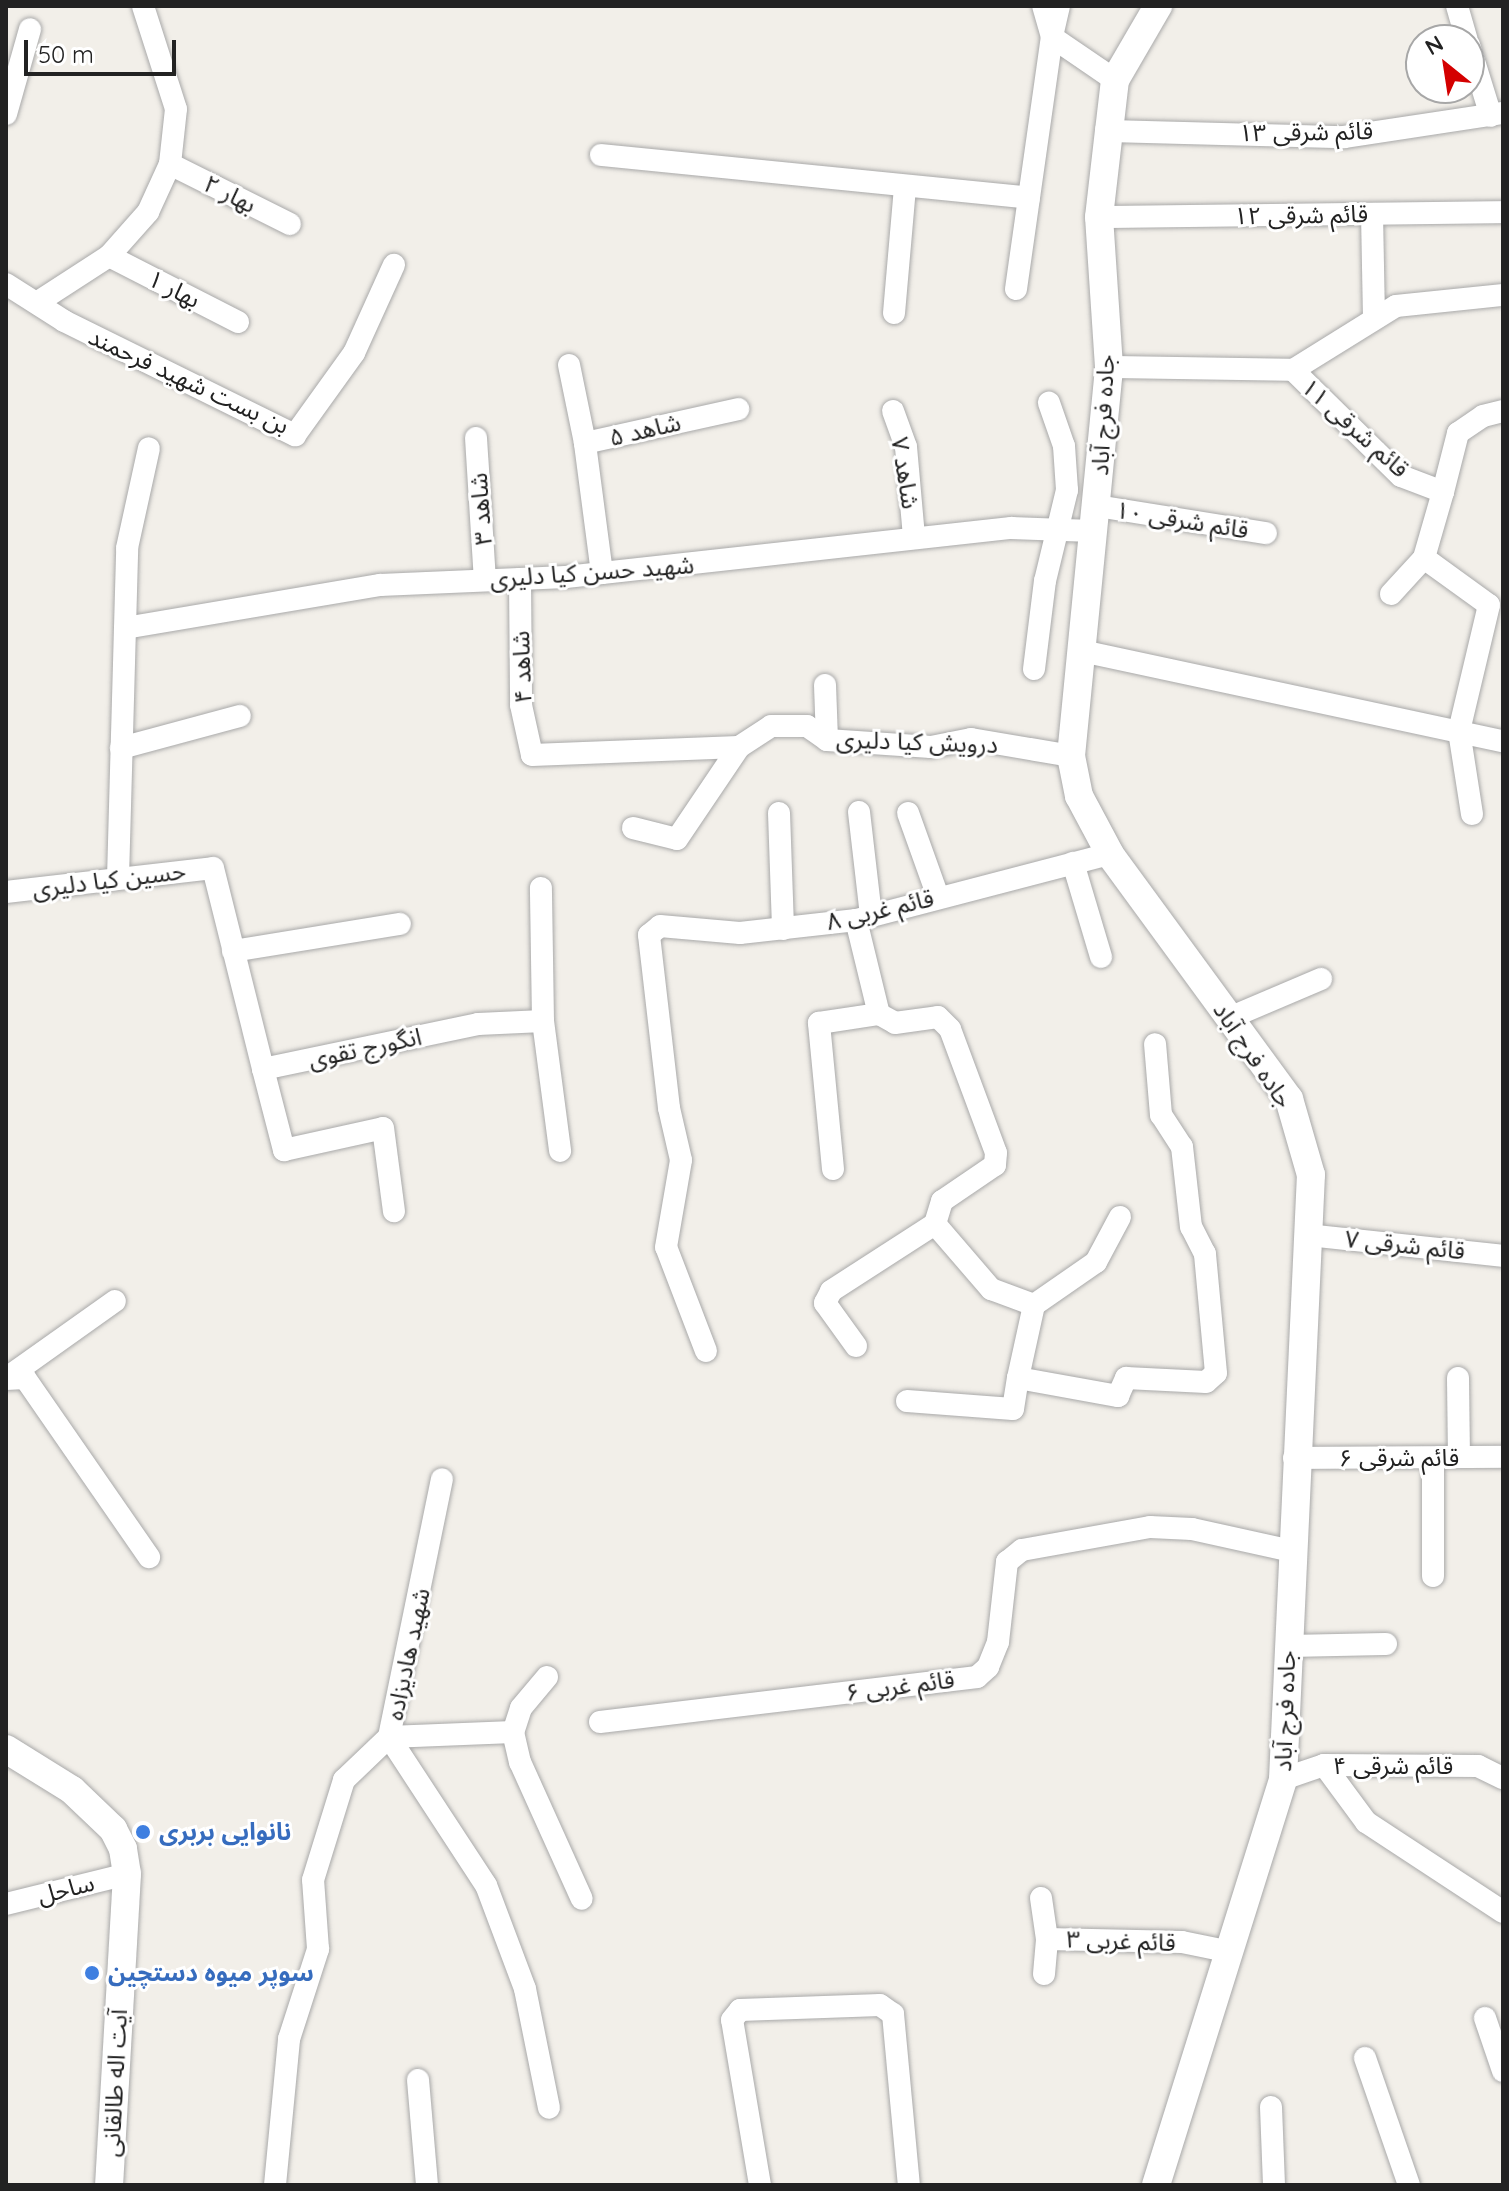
<!DOCTYPE html>
<meta charset="utf-8">
<style>
body{margin:0}
#map{position:relative;width:1509px;height:2191px;overflow:hidden;background:#f2efe9;font-family:Quicksand,"Noto Sans Arabic",sans-serif}
div>[style]{position:absolute}
.roads{filter:drop-shadow(0 0 2px #a9a9a9) drop-shadow(0 0 2px #a9a9a9)}
.minor>*{height:22px;margin:-11px;padding:0 11px;transform-origin:11px;border-radius:11px;background:#fff}
.tertiary>*{height:28px;margin:-14px;padding:0 14px;transform-origin:14px;border-radius:14px;background:#fff}
.dots>*{width:22px;height:22px;translate:-50% -50%;box-sizing:border-box;border:4px solid #fff;border-radius:50%}
span{translate:-50% -50%;white-space:nowrap;text-align:center;line-height:1.15;-webkit-text-stroke:6px #fff;paint-order:stroke}
.street-label{font-size:24px;color:#222}
.shop-label{font-size:24px;color:#366cbe;font-weight:700}
.left{translate:0 -50%;text-align:left}
.frame{position:absolute;inset:0;border:8px solid #222;pointer-events:none}
.north{position:absolute;left:1405px;top:24px;width:80px;height:80px;box-sizing:border-box;background:#fff;border:2px solid #a7a7a7;border-radius:50%;rotate:330deg;font-size:22px;font-weight:700;line-height:32px;text-align:center;color:#222}
.north::after{content:'';display:block;margin:auto;width:28px;height:36px;background:#d40000;clip-path:polygon(50% 0,100% 100%,50% 72%,0 100%)}
.scale{position:absolute;left:24px;top:40px;width:152px;height:36px;box-sizing:border-box;border:4px solid #222;border-top:0;padding-left:10px;font-size:24px;line-height:28px;white-space:nowrap;color:#222;-webkit-text-stroke:6px #fff;paint-order:stroke}
</style>
<div id="map">
<div class="roads">
<div class="minor">
<i style="left:1059px;top:6px;width:32px;rotate:103deg"></i>
<i style="left:1052px;top:37px;width:76px;rotate:34.3deg"></i>
<i style="left:1457px;top:6px;width:35px;rotate:74deg"></i>
<i style="left:1469px;top:45px;width:74px;rotate:72.8deg"></i>
<i style="left:6px;top:114px;width:88px;rotate:-74.2deg"></i>
<i style="left:1109px;top:131px;width:235px;rotate:1.5deg"></i>
<i style="left:1344px;top:137px;width:161px;rotate:-8.6deg"></i>
<i style="left:601px;top:155px;width:430px;rotate:5.7deg"></i>
<i style="left:170px;top:164px;width:134px;rotate:26.6deg"></i>
<i style="left:1372px;top:214px;width:103px;rotate:88.9deg"></i>
<i style="left:1099px;top:217px;width:404px;rotate:-0.7deg"></i>
<i style="left:109px;top:256px;width:145px;rotate:27.1deg"></i>
<i style="left:6px;top:284px;width:69px;rotate:32.5deg"></i>
<i style="left:64px;top:321px;width:258px;rotate:26.3deg"></i>
<i style="left:295px;top:435px;width:101px;rotate:-54.3deg"></i>
<i style="left:354px;top:353px;width:97px;rotate:-65.6deg"></i>
<i style="left:1016px;top:289px;width:255px;rotate:-81.9deg"></i>
<i style="left:1052px;top:37px;width:32px;rotate:-106deg"></i>
<i style="left:38px;top:302px;width:85px;rotate:-32.9deg"></i>
<i style="left:109px;top:256px;width:59px;rotate:-48.4deg"></i>
<i style="left:148px;top:212px;width:53px;rotate:-65.4deg"></i>
<i style="left:170px;top:164px;width:55px;rotate:-83.8deg"></i>
<i style="left:176px;top:109px;width:108px;rotate:-107.8deg"></i>
<i style="left:894px;top:313px;width:126px;rotate:-85deg"></i>
<i style="left:569px;top:365px;width:80px;rotate:78.4deg"></i>
<i style="left:1109px;top:367px;width:184px;rotate:0.9deg"></i>
<i style="left:1293px;top:370px;width:151px;rotate:44.5deg"></i>
<i style="left:1401px;top:476px;width:45px;rotate:20.9deg"></i>
<i style="left:1443px;top:492px;width:61px;rotate:-75.7deg"></i>
<i style="left:1458px;top:433px;width:30px;rotate:-34deg"></i>
<i style="left:1483px;top:416px;width:21px;rotate:-14deg"></i>
<i style="left:1293px;top:370px;width:121px;rotate:-31.9deg"></i>
<i style="left:1396px;top:306px;width:108px;rotate:-5.9deg"></i>
<i style="left:893px;top:411px;width:38px;rotate:70deg"></i>
<i style="left:906px;top:447px;width:89px;rotate:84.9deg"></i>
<i style="left:476px;top:438px;width:142px;rotate:86.4deg"></i>
<i style="left:1443px;top:492px;width:69px;rotate:106.1deg"></i>
<i style="left:1424px;top:558px;width:80px;rotate:35.9deg"></i>
<i style="left:1489px;top:605px;width:130px;rotate:103.4deg"></i>
<i style="left:1459px;top:731px;width:84px;rotate:81.1deg"></i>
<i style="left:1097px;top:506px;width:171px;rotate:9.1deg"></i>
<i style="left:602px;top:573px;width:131px;rotate:-97.5deg"></i>
<i style="left:585px;top:443px;width:157px;rotate:-12.5deg"></i>
<i style="left:520px;top:579px;width:126px;rotate:89.5deg"></i>
<i style="left:521px;top:705px;width:51px;rotate:77.6deg"></i>
<i style="left:532px;top:755px;width:207px;rotate:-2.2deg"></i>
<i style="left:739px;top:747px;width:38px;rotate:-33deg"></i>
<i style="left:771px;top:726px;width:36px"></i>
<i style="left:807px;top:726px;width:24px;rotate:35deg"></i>
<i style="left:827px;top:740px;width:104px;rotate:3.9deg"></i>
<i style="left:931px;top:747px;width:41px;rotate:-11.3deg"></i>
<i style="left:971px;top:739px;width:101px;rotate:9.6deg"></i>
<i style="left:1391px;top:594px;width:49px;rotate:-47.5deg"></i>
<i style="left:125px;top:628px;width:259px;rotate:-9.6deg"></i>
<i style="left:380px;top:585px;width:186px;rotate:-2.5deg"></i>
<i style="left:566px;top:577px;width:448px;rotate:-6.3deg"></i>
<i style="left:1011px;top:528px;width:83px;rotate:2.1deg"></i>
<i style="left:1082px;top:651px;width:431px;rotate:12.1deg"></i>
<i style="left:1034px;top:669px;width:89px;rotate:-82.9deg"></i>
<i style="left:1045px;top:581px;width:94px;rotate:-76.4deg"></i>
<i style="left:1067px;top:490px;width:44px;rotate:-93.9deg"></i>
<i style="left:1064px;top:446px;width:46px;rotate:-109.2deg"></i>
<i style="left:825px;top:685px;width:55px;rotate:87.9deg"></i>
<i style="left:121px;top:748px;width:123px;rotate:-15.1deg"></i>
<i style="left:859px;top:812px;width:105px;rotate:83.4deg"></i>
<i style="left:779px;top:813px;width:116px;rotate:88deg"></i>
<i style="left:908px;top:813px;width:89px;rotate:70.3deg"></i>
<i style="left:633px;top:828px;width:45px;rotate:14deg"></i>
<i style="left:677px;top:839px;width:111px;rotate:-56deg"></i>
<i style="left:1073px;top:863px;width:98px;rotate:73.4deg"></i>
<i style="left:118px;top:878px;width:330px;rotate:-88.4deg"></i>
<i style="left:127px;top:548px;width:102px;rotate:-77.6deg"></i>
<i style="left:6px;top:892px;width:208px;rotate:-6.6deg"></i>
<i style="left:213px;top:868px;width:207px;rotate:76deg"></i>
<i style="left:263px;top:1069px;width:220px;rotate:-11.8deg"></i>
<i style="left:478px;top:1024px;width:65px;rotate:-2.6deg"></i>
<i style="left:543px;top:1021px;width:133px;rotate:-90.9deg"></i>
<i style="left:856px;top:920px;width:97px;rotate:76.3deg"></i>
<i style="left:879px;top:1014px;width:18px;rotate:29deg"></i>
<i style="left:895px;top:1023px;width:43px;rotate:-7.9deg"></i>
<i style="left:938px;top:1017px;width:17px;rotate:45deg"></i>
<i style="left:950px;top:1029px;width:132px;rotate:69.6deg"></i>
<i style="left:996px;top:1153px;width:12px;rotate:95deg"></i>
<i style="left:995px;top:1165px;width:64px;rotate:145.8deg"></i>
<i style="left:942px;top:1201px;width:24px;rotate:107deg"></i>
<i style="left:935px;top:1224px;width:86px;rotate:49.3deg"></i>
<i style="left:991px;top:1289px;width:46px;rotate:20.4deg"></i>
<i style="left:233px;top:951px;width:169px;rotate:-9.2deg"></i>
<i style="left:1229px;top:1018px;width:100px;rotate:-23deg"></i>
<i style="left:543px;top:1021px;width:131px;rotate:82.5deg"></i>
<i style="left:263px;top:1069px;width:84px;rotate:75.5deg"></i>
<i style="left:284px;top:1150px;width:101px;rotate:-12.5deg"></i>
<i style="left:383px;top:1128px;width:84px;rotate:82.5deg"></i>
<i style="left:833px;top:1169px;width:147px;rotate:-95.5deg"></i>
<i style="left:819px;top:1023px;width:61px;rotate:-8.5deg"></i>
<i style="left:1120px;top:1217px;width:51px;rotate:118.1deg"></i>
<i style="left:1096px;top:1262px;width:75px;rotate:145.3deg"></i>
<i style="left:1034px;top:1305px;width:75px;rotate:102.4deg"></i>
<i style="left:1018px;top:1378px;width:102px;rotate:10.2deg"></i>
<i style="left:1118px;top:1396px;width:20px;rotate:-66deg"></i>
<i style="left:1126px;top:1378px;width:80px;rotate:2.9deg"></i>
<i style="left:1206px;top:1382px;width:13px;rotate:-42deg"></i>
<i style="left:1216px;top:1373px;width:120px;rotate:-95.3deg"></i>
<i style="left:1205px;top:1254px;width:30px;rotate:-117deg"></i>
<i style="left:1191px;top:1227px;width:81px;rotate:-96.4deg"></i>
<i style="left:1182px;top:1147px;width:38px;rotate:-123deg"></i>
<i style="left:1161px;top:1115px;width:71px;rotate:-94.8deg"></i>
<i style="left:1308px;top:1235px;width:196px;rotate:6.1deg"></i>
<i style="left:856px;top:1346px;width:53px;rotate:-125.8deg"></i>
<i style="left:825px;top:1303px;width:13px;rotate:-63deg"></i>
<i style="left:831px;top:1291px;width:124px;rotate:-32.8deg"></i>
<i style="left:706px;top:1351px;width:111px;rotate:-111deg"></i>
<i style="left:666px;top:1247px;width:88px;rotate:-80.2deg"></i>
<i style="left:681px;top:1160px;width:53px;rotate:-103deg"></i>
<i style="left:669px;top:1108px;width:174px;rotate:-96.6deg"></i>
<i style="left:649px;top:935px;width:14px;rotate:-39deg"></i>
<i style="left:660px;top:926px;width:80px;rotate:5deg"></i>
<i style="left:740px;top:933px;width:117px;rotate:-6.4deg"></i>
<i style="left:856px;top:920px;width:262px;rotate:-14.6deg"></i>
<i style="left:8px;top:1377px;width:131px;rotate:-35.4deg"></i>
<i style="left:1458px;top:1378px;width:79px;rotate:89.3deg"></i>
<i style="left:6px;top:1379px;width:19px;rotate:-3deg"></i>
<i style="left:25px;top:1378px;width:218px;rotate:55.3deg"></i>
<i style="left:907px;top:1401px;width:106px;rotate:4.3deg"></i>
<i style="left:1013px;top:1409px;width:31px;rotate:-81deg"></i>
<i style="left:1294px;top:1458px;width:209px;rotate:-0.3deg"></i>
<i style="left:1433px;top:1458px;width:118px;rotate:90deg"></i>
<i style="left:1288px;top:1646px;width:98px;rotate:-1.2deg"></i>
<i style="left:547px;top:1677px;width:40px;rotate:130deg"></i>
<i style="left:521px;top:1708px;width:25px;rotate:108deg"></i>
<i style="left:513px;top:1732px;width:31px;rotate:77deg"></i>
<i style="left:520px;top:1762px;width:150px;rotate:65.7deg"></i>
<i style="left:600px;top:1722px;width:380px;rotate:-6.8deg"></i>
<i style="left:977px;top:1677px;width:15px;rotate:-42deg"></i>
<i style="left:988px;top:1667px;width:27px;rotate:-68deg"></i>
<i style="left:998px;top:1642px;width:81px;rotate:-83.6deg"></i>
<i style="left:1007px;top:1562px;width:19px;rotate:-39deg"></i>
<i style="left:1022px;top:1550px;width:130px;rotate:-10.2deg"></i>
<i style="left:1150px;top:1527px;width:42px;rotate:2.7deg"></i>
<i style="left:1192px;top:1529px;width:101px;rotate:12.5deg"></i>
<i style="left:513px;top:1732px;width:124px;rotate:177.7deg"></i>
<i style="left:389px;top:1737px;width:177px;rotate:56.8deg"></i>
<i style="left:486px;top:1885px;width:111px;rotate:69.4deg"></i>
<i style="left:525px;top:1989px;width:121px;rotate:78.6deg"></i>
<i style="left:1324px;top:1765px;width:71px;rotate:53.6deg"></i>
<i style="left:1366px;top:1822px;width:164px;rotate:33.3deg"></i>
<i style="left:1283px;top:1779px;width:43px;rotate:-18.9deg"></i>
<i style="left:1324px;top:1765px;width:154px;rotate:0.4deg"></i>
<i style="left:1478px;top:1766px;width:28px;rotate:26deg"></i>
<i style="left:1041px;top:1898px;width:41px;rotate:81.7deg"></i>
<i style="left:6px;top:1904px;width:125px;rotate:-13.9deg"></i>
<i style="left:1044px;top:1974px;width:35px;rotate:-85deg"></i>
<i style="left:1047px;top:1939px;width:135px;rotate:1.3deg"></i>
<i style="left:1182px;top:1942px;width:50px;rotate:11.5deg"></i>
<i style="left:1485px;top:2018px;width:56px;rotate:71.2deg"></i>
<i style="left:1365px;top:2058px;width:134px;rotate:70.9deg"></i>
<i style="left:418px;top:2080px;width:105px;rotate:85.1deg"></i>
<i style="left:1271px;top:2107px;width:78px;rotate:87.8deg"></i>
<i style="left:275px;top:2185px;width:147px;rotate:-84.5deg"></i>
<i style="left:289px;top:2039px;width:95px;rotate:-72.1deg"></i>
<i style="left:318px;top:1949px;width:69px;rotate:-94.1deg"></i>
<i style="left:313px;top:1880px;width:105px;rotate:-72.8deg"></i>
<i style="left:344px;top:1780px;width:62px;rotate:-43.7deg"></i>
<i style="left:389px;top:1737px;width:263px;rotate:-78.4deg"></i>
<i style="left:760px;top:2185px;width:167px;rotate:-99.6deg"></i>
<i style="left:732px;top:2020px;width:13px;rotate:-51deg"></i>
<i style="left:740px;top:2010px;width:140px;rotate:-2deg"></i>
<i style="left:880px;top:2005px;width:16px;rotate:35deg"></i>
<i style="left:893px;top:2014px;width:172px;rotate:84.7deg"></i>
</div>
<div class="tertiary">
<i style="left:6px;top:1749px;width:78px;rotate:31.8deg"></i>
<i style="left:72px;top:1790px;width:57px;rotate:43.6deg"></i>
<i style="left:113px;top:1829px;width:22px;rotate:63deg"></i>
<i style="left:123px;top:1849px;width:25px;rotate:81deg"></i>
<i style="left:127px;top:1874px;width:312px;rotate:93.3deg"></i>
<i style="left:1156px;top:2185px;width:425px;rotate:-72.6deg"></i>
<i style="left:1283px;top:1779px;width:605px;rotate:-87.35deg"></i>
<i style="left:1311px;top:1175px;width:79px;rotate:-106.1deg"></i>
<i style="left:1289px;top:1099px;width:303px;rotate:-126.2deg"></i>
<i style="left:1110px;top:854px;width:66px;rotate:-118.1deg"></i>
<i style="left:1079px;top:796px;width:41px;rotate:-101.3deg"></i>
<i style="left:1071px;top:756px;width:391px;rotate:-84.4deg"></i>
<i style="left:1109px;top:367px;width:150px;rotate:-93.8deg"></i>
<i style="left:1099px;top:217px;width:87px;rotate:-83.4deg"></i>
<i style="left:1109px;top:131px;width:51px;rotate:-83.3deg"></i>
<i style="left:1115px;top:80px;width:86px;rotate:-59.8deg"></i>
</div>
</div>
<div class="dots">
<i style="left:143px;top:1832px;background:#3f7fe0"></i>
<i style="left:92px;top:1973px;background:#3f7fe0"></i>
</div>
<div class="street-label">
<span style="left:1306px;top:132px;rotate:-1deg">قائم شرقی ۱۳</span>
<span style="left:230px;top:194px;rotate:27deg">بهار ۲</span>
<span style="left:1301px;top:215px;rotate:-1deg">قائم شرقی ۱۲</span>
<span style="left:174px;top:289px;rotate:27deg">بهار ۱</span>
<span style="left:189px;top:381px;rotate:25deg">بن بست شهید فرحمند</span>
<span style="left:1103px;top:415px;rotate:-87deg">جاده فرج آباد</span>
<span style="left:1355px;top:428px;rotate:42deg">قائم شرقی ۱۱</span>
<span style="left:645px;top:430px;rotate:-13deg">شاهد ۵</span>
<span style="left:905px;top:473px;rotate:81deg">شاهد ۷</span>
<span style="left:481px;top:509px;rotate:-94deg">شاهد ۳</span>
<span style="left:1182px;top:520px;rotate:9deg">قائم شرقی ۱۰</span>
<span style="left:592px;top:572px;rotate:-4deg">شهید حسن کیا دلیری</span>
<span style="left:522px;top:667px;rotate:-92deg">شاهد ۴</span>
<span style="left:917px;top:742px;rotate:2deg">درویش کیا دلیری</span>
<span style="left:109px;top:880px;rotate:-7deg">حسین کیا دلیری</span>
<span style="left:880px;top:910px;rotate:-13deg">قائم غربی ۸</span>
<span style="left:365px;top:1048px;rotate:-12deg">انگورج تقوی</span>
<span style="left:1253px;top:1055px;rotate:56deg">جاده فرج آباد</span>
<span style="left:1405px;top:1245px;rotate:6deg">قائم شرقی ۷</span>
<span style="left:1399px;top:1458px">قائم شرقی ۶</span>
<span style="left:408px;top:1654px;rotate:-78deg">شهید هادیزاده</span>
<span style="left:900px;top:1686px;rotate:-7deg">قائم غربی ۶</span>
<span style="left:1285px;top:1711px;rotate:-88deg">جاده فرج آباد</span>
<span style="left:1393px;top:1766px">قائم شرقی ۴</span>
<span style="left:66px;top:1889px;rotate:-14deg">ساحل</span>
<span style="left:1121px;top:1941px;rotate:2deg">قائم غربی ۳</span>
<span style="left:115px;top:2083px;rotate:-87deg">آیت اله طالقانی</span>
</div>
<div class="shop-label">
<span class="left" style="left:159px;top:1832px">نانوایی بربری</span>
<span class="left" style="left:108px;top:1973px">سوپر میوه دستچین</span>
</div>
<div class="frame"></div>
<div class="north">N</div>
<div class="scale">50 m</div>
</div>
